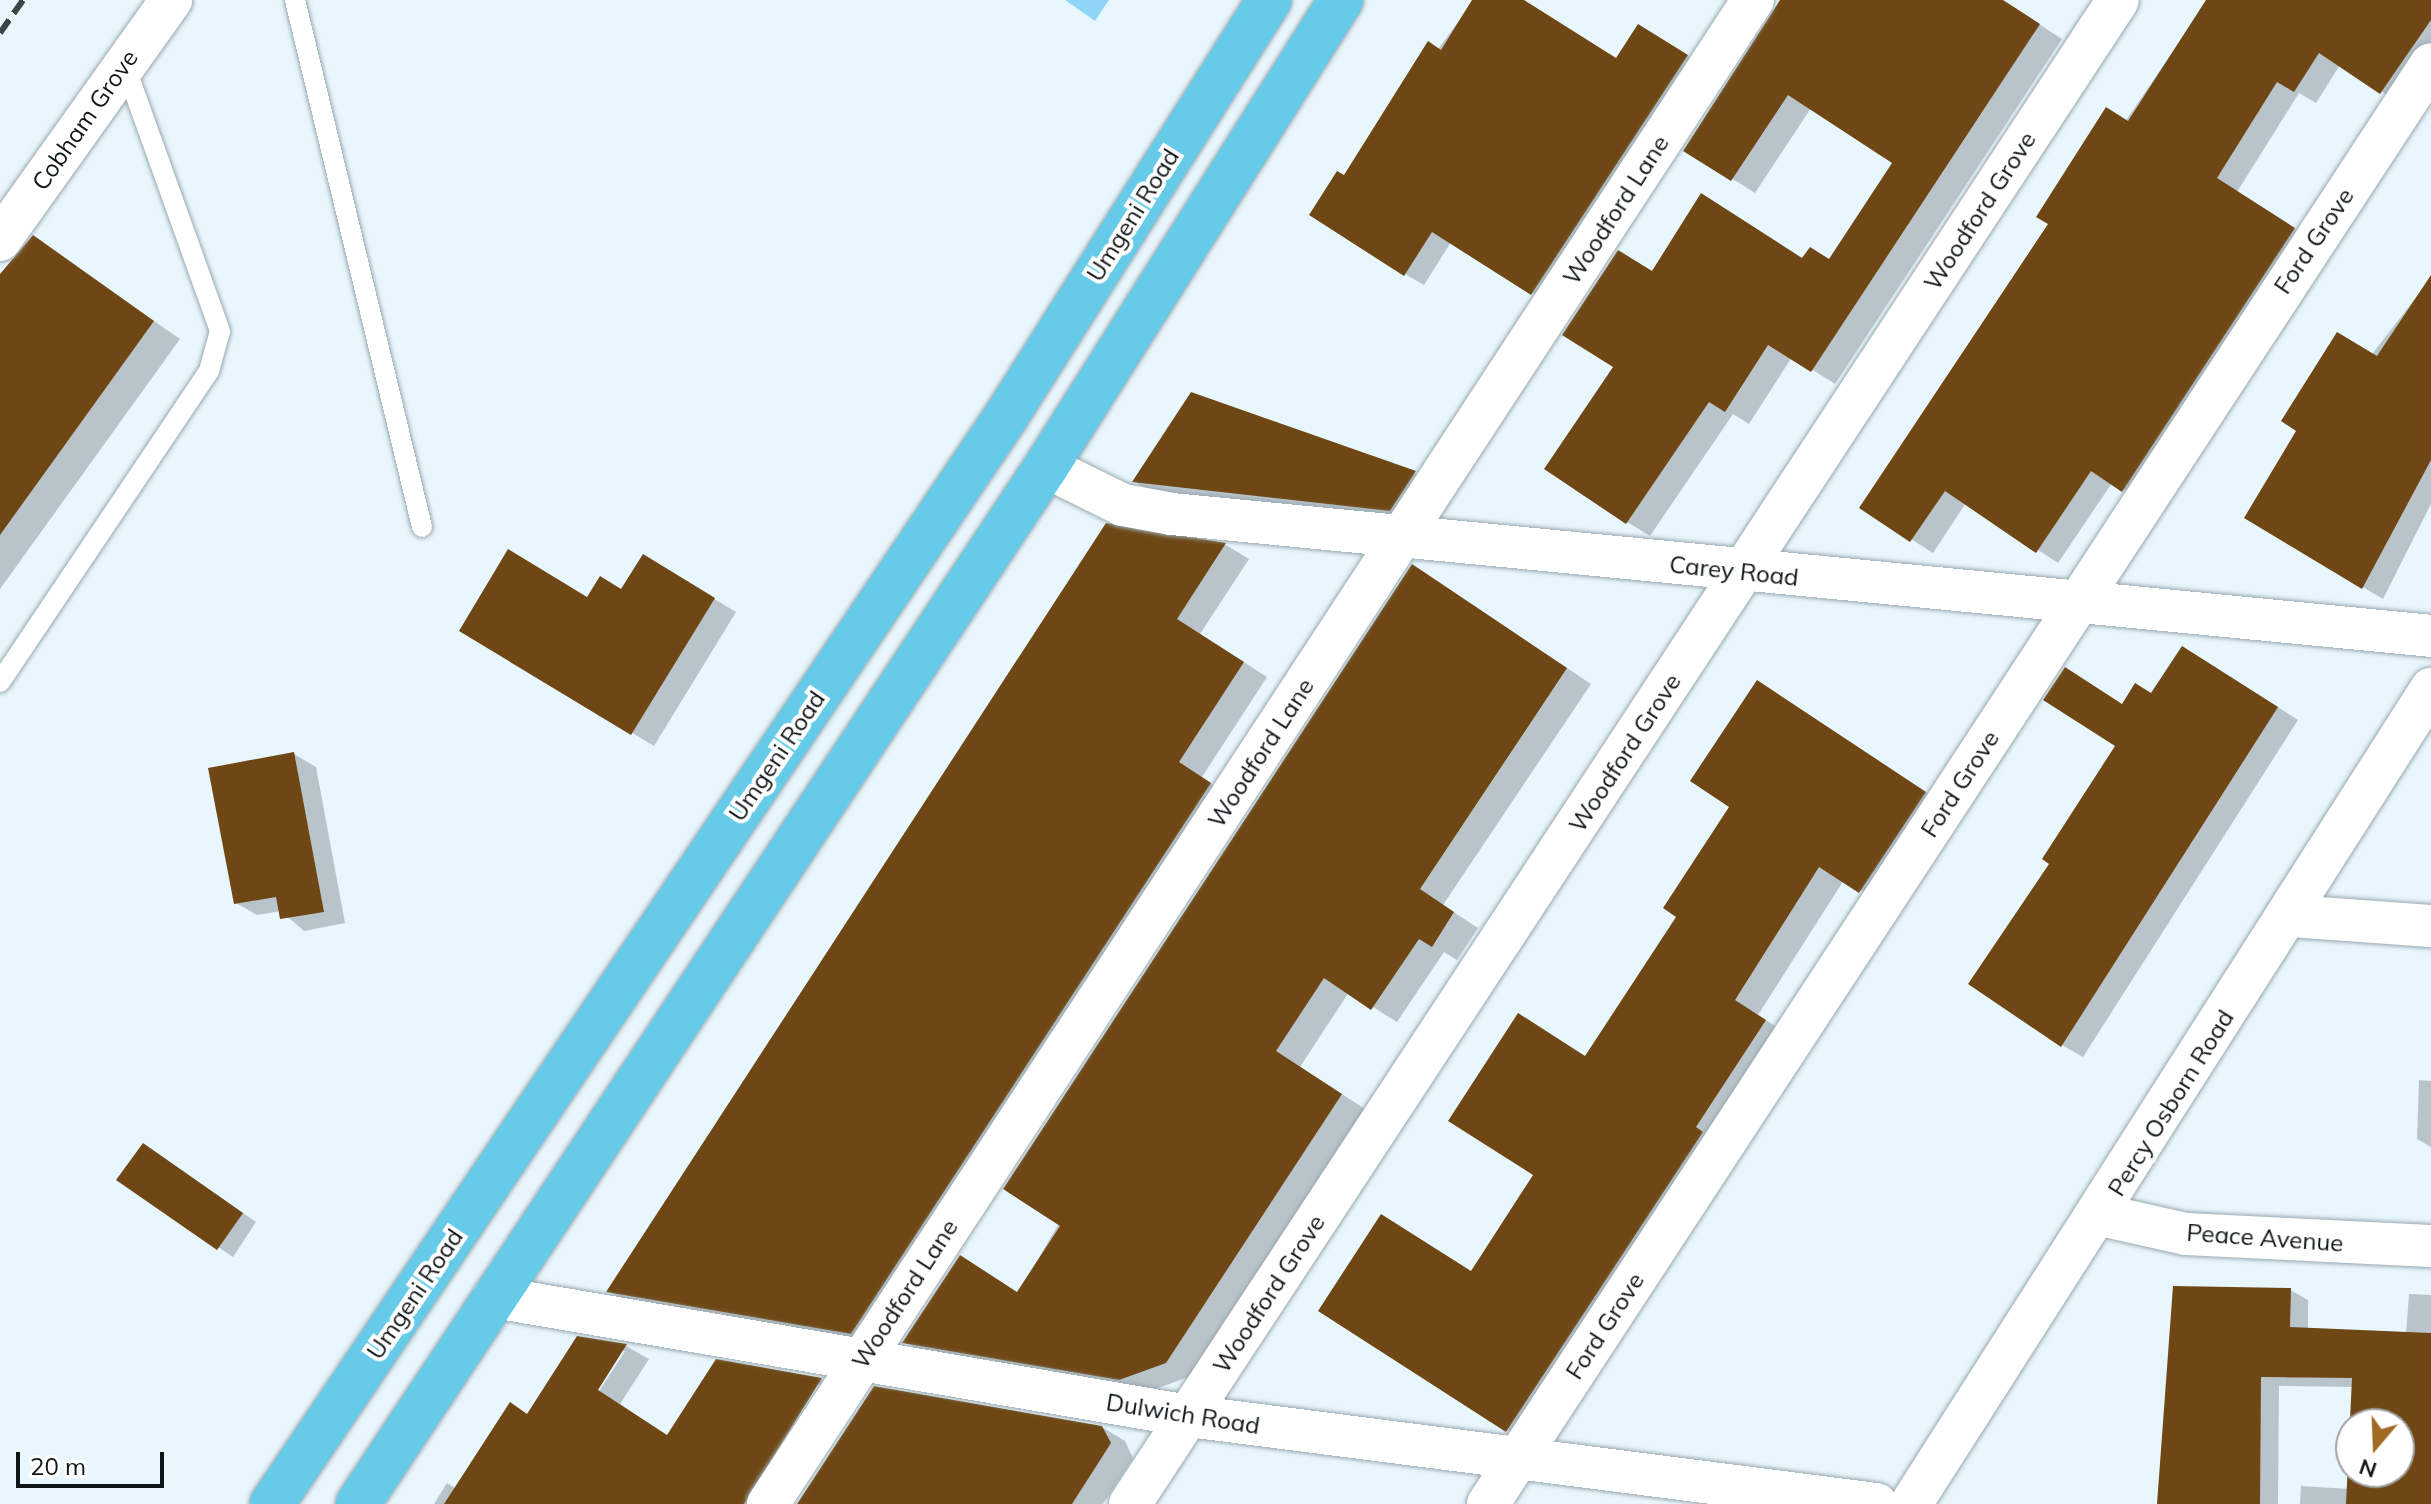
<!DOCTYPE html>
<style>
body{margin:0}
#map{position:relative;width:2431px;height:1504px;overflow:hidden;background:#e8f6fd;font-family:Mulish,sans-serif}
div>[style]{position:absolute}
.green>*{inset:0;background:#8fd6f6}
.shadow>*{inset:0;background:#0003}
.building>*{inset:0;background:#6e4714}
.roads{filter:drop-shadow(0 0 2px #99a9b1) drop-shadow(0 0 2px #99a9b1)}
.lane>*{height:20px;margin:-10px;padding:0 10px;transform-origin:10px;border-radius:10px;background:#fff}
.street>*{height:42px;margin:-21px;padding:0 21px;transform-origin:21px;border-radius:21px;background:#fff}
.primary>*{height:44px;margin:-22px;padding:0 22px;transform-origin:22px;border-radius:22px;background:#66cbe9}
.rail>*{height:6px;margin-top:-3px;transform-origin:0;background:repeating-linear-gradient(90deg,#3a4346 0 16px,transparent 0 24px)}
span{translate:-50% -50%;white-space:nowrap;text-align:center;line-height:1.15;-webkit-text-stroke:8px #fff;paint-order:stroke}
.street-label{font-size:24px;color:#0f1618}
.north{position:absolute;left:2335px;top:1408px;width:80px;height:80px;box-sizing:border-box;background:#fff;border:2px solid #9fa2a3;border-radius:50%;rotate:199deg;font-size:22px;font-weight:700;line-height:32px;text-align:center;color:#0f1618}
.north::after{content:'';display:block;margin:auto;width:28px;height:36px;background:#a06a23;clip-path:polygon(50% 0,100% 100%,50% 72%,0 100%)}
.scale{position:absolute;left:16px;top:1452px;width:148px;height:36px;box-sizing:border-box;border:4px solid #0f1618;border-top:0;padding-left:10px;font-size:24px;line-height:28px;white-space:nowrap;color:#0f1618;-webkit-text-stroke:6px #fff;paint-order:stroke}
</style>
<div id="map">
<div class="green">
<i style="clip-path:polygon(1065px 0,1109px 0,1095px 21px)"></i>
</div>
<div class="shadow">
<i style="clip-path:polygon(1474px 0,1521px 0,1617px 60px,1657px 37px,1706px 67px,1551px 304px,1451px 242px,1424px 285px,1405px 274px,1344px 178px)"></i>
<i style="clip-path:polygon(1783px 0,2002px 0,2062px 39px,1835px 384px,1792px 357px,1749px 424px,1733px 414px,1650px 536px,1627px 522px,1616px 367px,1803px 260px,1830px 261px,1894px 162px,1811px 108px,1755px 193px,1686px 150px)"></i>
<i style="clip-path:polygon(2208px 0,2431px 0,2431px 63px,2403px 105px,2340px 65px,2316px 103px,2299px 93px,2237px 192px,2315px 242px,2144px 502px,2112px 483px,2058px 563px,1966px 503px,1933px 553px,1862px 508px)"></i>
<i style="clip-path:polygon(34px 238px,180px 339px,0 589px,0 283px)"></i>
<i style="clip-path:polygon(2431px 278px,2431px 504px,2383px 599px,2246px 517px)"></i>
<i style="clip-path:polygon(1192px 394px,1415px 473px,1436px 486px,1412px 522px,1156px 494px,1135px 482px)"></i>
<i style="clip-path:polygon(1107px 525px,1226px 545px,1249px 559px,1200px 634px,1267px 677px,1202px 777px,1234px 799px,875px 1346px,632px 1305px,608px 1291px)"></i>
<i style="clip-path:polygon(665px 569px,736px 612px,654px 746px,461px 630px,622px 592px)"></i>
<i style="clip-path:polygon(1437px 581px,1591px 684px,1443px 905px,1478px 928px,1457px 960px,1444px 952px,1397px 1022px,1349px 992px,1300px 1067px,1365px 1109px,1191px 1376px,1145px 1393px,929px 1356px,905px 1342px,1018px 1293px)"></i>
<i style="clip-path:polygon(2204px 660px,2298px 720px,2083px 1057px,2062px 1045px,2052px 863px,2118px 745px,2123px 705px,2152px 696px)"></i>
<i style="clip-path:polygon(1758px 683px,1949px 807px,1885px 905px,1844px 880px,1758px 1015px,1789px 1035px,1531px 1444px,1507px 1430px,1472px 1273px,1535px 1174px,1587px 1058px,1679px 916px,1732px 806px)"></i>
<i style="clip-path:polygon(294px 754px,316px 767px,345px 923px,304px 931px,281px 911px,257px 915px,236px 903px)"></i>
<i style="clip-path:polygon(2419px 1080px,2431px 1081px,2431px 1147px,2417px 1139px)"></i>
<i style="clip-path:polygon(158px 1154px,256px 1222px,233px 1257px,119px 1180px)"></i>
<i style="clip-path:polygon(2290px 1290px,2308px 1300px,2308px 1329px,2406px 1334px,2409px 1294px,2431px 1295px,2431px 1504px,2300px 1504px,2301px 1486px,2349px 1489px,2351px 1440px,2351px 1472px,2399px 1472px,2399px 1424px,2352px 1424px,2354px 1387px,2279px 1386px,2278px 1504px,2159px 1504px)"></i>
<i style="clip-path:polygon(evenodd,578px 1338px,626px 1346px,649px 1359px,620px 1404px,668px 1437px,717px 1362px,821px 1379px,844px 1392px,771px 1504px,434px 1504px,447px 1483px,457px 1489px,529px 1415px,578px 1338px,620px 1351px,625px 1351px,594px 1399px,590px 1397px,620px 1351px,578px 1338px,815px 1385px,820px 1385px,744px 1501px,815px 1385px)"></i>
<i style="clip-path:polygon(1102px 1427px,1125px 1441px,1133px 1458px,1103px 1504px,799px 1504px)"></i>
</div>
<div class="building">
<i style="clip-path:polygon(1472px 0,1524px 0,1616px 58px,1638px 24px,1688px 55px,1531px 295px,1432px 232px,1404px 276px,1309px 215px,1337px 171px,1344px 175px,1428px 41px,1441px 50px)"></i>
<i style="clip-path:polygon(1780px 0,2003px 0,2040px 24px,1811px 372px,1768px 345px,1725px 412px,1709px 402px,1626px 524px,1544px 469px,1613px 367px,1562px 335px,1618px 250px,1652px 271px,1701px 193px,1802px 258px,1810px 247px,1829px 259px,1892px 163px,1788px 95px,1731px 181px,1683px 151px)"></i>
<i style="clip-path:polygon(2206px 0,2431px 0,2431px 20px,2380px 94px,2319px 53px,2294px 92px,2277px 82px,2217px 178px,2295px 228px,2122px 492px,2091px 471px,2036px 553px,1945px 491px,1910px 542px,1859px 508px,2048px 224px,2036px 217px,2106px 107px,2128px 121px)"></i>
<i style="clip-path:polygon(33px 235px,154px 321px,0 535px,0 274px)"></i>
<i style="clip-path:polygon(2431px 275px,2431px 460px,2362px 589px,2244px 518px,2296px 431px,2281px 421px,2337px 332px,2377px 356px)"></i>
<i style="clip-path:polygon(1191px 392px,1416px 471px,1390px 511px,1132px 482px)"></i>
<i style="clip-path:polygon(1106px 523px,1226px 543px,1177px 619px,1244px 662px,1179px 762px,1211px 783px,851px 1334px,606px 1292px)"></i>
<i style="clip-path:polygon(508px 549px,587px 597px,600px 576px,621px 589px,643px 554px,715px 598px,631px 735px,459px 631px)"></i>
<i style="clip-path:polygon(1412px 564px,1567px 668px,1420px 889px,1454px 912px,1432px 947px,1419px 939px,1371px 1010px,1324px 978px,1276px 1051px,1342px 1094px,1166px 1363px,1119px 1380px,902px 1343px,960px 1255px,1017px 1292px,1060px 1226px,1003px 1189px)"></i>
<i style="clip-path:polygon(2182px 646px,2278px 707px,2061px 1047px,1968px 984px,2049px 864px,2042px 859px,2115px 746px,2043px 700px,2065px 667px,2122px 704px,2135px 683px,2151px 693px)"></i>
<i style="clip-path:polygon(1757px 680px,1926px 792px,1859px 893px,1819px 867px,1735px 1000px,1766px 1020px,1696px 1127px,1703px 1132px,1506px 1432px,1318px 1311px,1381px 1214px,1471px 1271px,1533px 1175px,1448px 1121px,1518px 1013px,1585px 1056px,1676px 917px,1663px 908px,1729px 807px,1690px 781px)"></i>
<i style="clip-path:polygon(294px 752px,324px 912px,280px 919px,276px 897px,234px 904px,208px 768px)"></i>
<i style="clip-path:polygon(143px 1143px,243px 1213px,217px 1250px,116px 1180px)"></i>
<i style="clip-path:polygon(evenodd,2173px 1286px,2291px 1288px,2290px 1327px,2431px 1333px,2431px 1504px,2346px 1504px,2352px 1378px,2261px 1377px,2260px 1504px,2157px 1504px,2173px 1286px,2351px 1424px,2399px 1424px,2399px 1472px,2351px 1472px,2351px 1424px)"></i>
<i style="clip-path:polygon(577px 1336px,627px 1344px,598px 1390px,667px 1435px,716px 1359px,822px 1378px,744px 1504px,444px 1504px,510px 1402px,527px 1414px)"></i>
<i style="clip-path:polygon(874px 1386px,1102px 1426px,1111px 1443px,1072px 1504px,797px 1504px)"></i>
</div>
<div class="roads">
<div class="lane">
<i style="left:295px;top:0;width:542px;rotate:76.45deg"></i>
<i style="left:0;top:682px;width:375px;rotate:-56.1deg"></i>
<i style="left:209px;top:371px;width:41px;rotate:-74.6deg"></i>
<i style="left:220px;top:331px;width:282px;rotate:-109.7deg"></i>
</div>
<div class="street">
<i style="left:0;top:240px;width:295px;rotate:-54.5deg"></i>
<i style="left:1046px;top:467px;width:86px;rotate:26.3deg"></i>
<i style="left:1123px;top:505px;width:50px;rotate:10.4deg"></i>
<i style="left:1172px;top:514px;width:1265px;rotate:5.53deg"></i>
<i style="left:2291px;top:916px;width:140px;rotate:4.1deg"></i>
<i style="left:2101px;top:1215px;width:87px;rotate:12.6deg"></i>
<i style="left:2186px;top:1234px;width:245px;rotate:2.8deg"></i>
<i style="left:494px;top:1297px;width:705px;rotate:9.72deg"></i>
<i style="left:1189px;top:1416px;width:693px;rotate:7.3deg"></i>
<i style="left:768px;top:1504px;width:1798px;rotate:-56.78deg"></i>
<i style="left:1130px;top:1504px;width:1799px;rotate:-56.7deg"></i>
<i style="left:1488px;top:1504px;width:1721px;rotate:-56.78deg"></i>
<i style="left:1911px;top:1504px;width:967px;rotate:-57.46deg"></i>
</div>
<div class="primary">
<i style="left:272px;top:1504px;width:1314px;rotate:-55.98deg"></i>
<i style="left:1007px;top:415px;width:491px;rotate:-57.7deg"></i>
<i style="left:358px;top:1504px;width:1244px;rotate:-56.44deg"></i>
<i style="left:1046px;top:467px;width:552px;rotate:-57.72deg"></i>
</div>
</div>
<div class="rail">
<i style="left:0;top:33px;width:40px;rotate:-55.1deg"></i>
</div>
<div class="street-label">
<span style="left:85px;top:120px;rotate:-55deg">Cobham Grove</span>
<span style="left:1616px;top:210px;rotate:-57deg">Woodford Lane</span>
<span style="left:1980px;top:211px;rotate:-57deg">Woodford Grove</span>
<span style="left:1133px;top:215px;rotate:-58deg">Umgeni Road</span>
<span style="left:2314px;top:241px;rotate:-56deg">Ford Grove</span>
<span style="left:1734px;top:571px;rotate:6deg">Carey Road</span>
<span style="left:1261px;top:753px;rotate:-57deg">Woodford Lane</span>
<span style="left:1625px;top:753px;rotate:-57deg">Woodford Grove</span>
<span style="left:777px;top:756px;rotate:-56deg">Umgeni Road</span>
<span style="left:1960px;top:784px;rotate:-57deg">Ford Grove</span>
<span style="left:2171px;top:1103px;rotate:-58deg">Percy Osborn Road</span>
<span style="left:2265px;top:1238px;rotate:4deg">Peace Avenue</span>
<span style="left:415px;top:1294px;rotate:-56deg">Umgeni Road</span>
<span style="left:905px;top:1294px;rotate:-57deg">Woodford Lane</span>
<span style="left:1269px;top:1294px;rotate:-57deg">Woodford Grove</span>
<span style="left:1605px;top:1326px;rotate:-57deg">Ford Grove</span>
<span style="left:1183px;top:1414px;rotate:9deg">Dulwich Road</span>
</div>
<div class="north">N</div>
<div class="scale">20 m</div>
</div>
